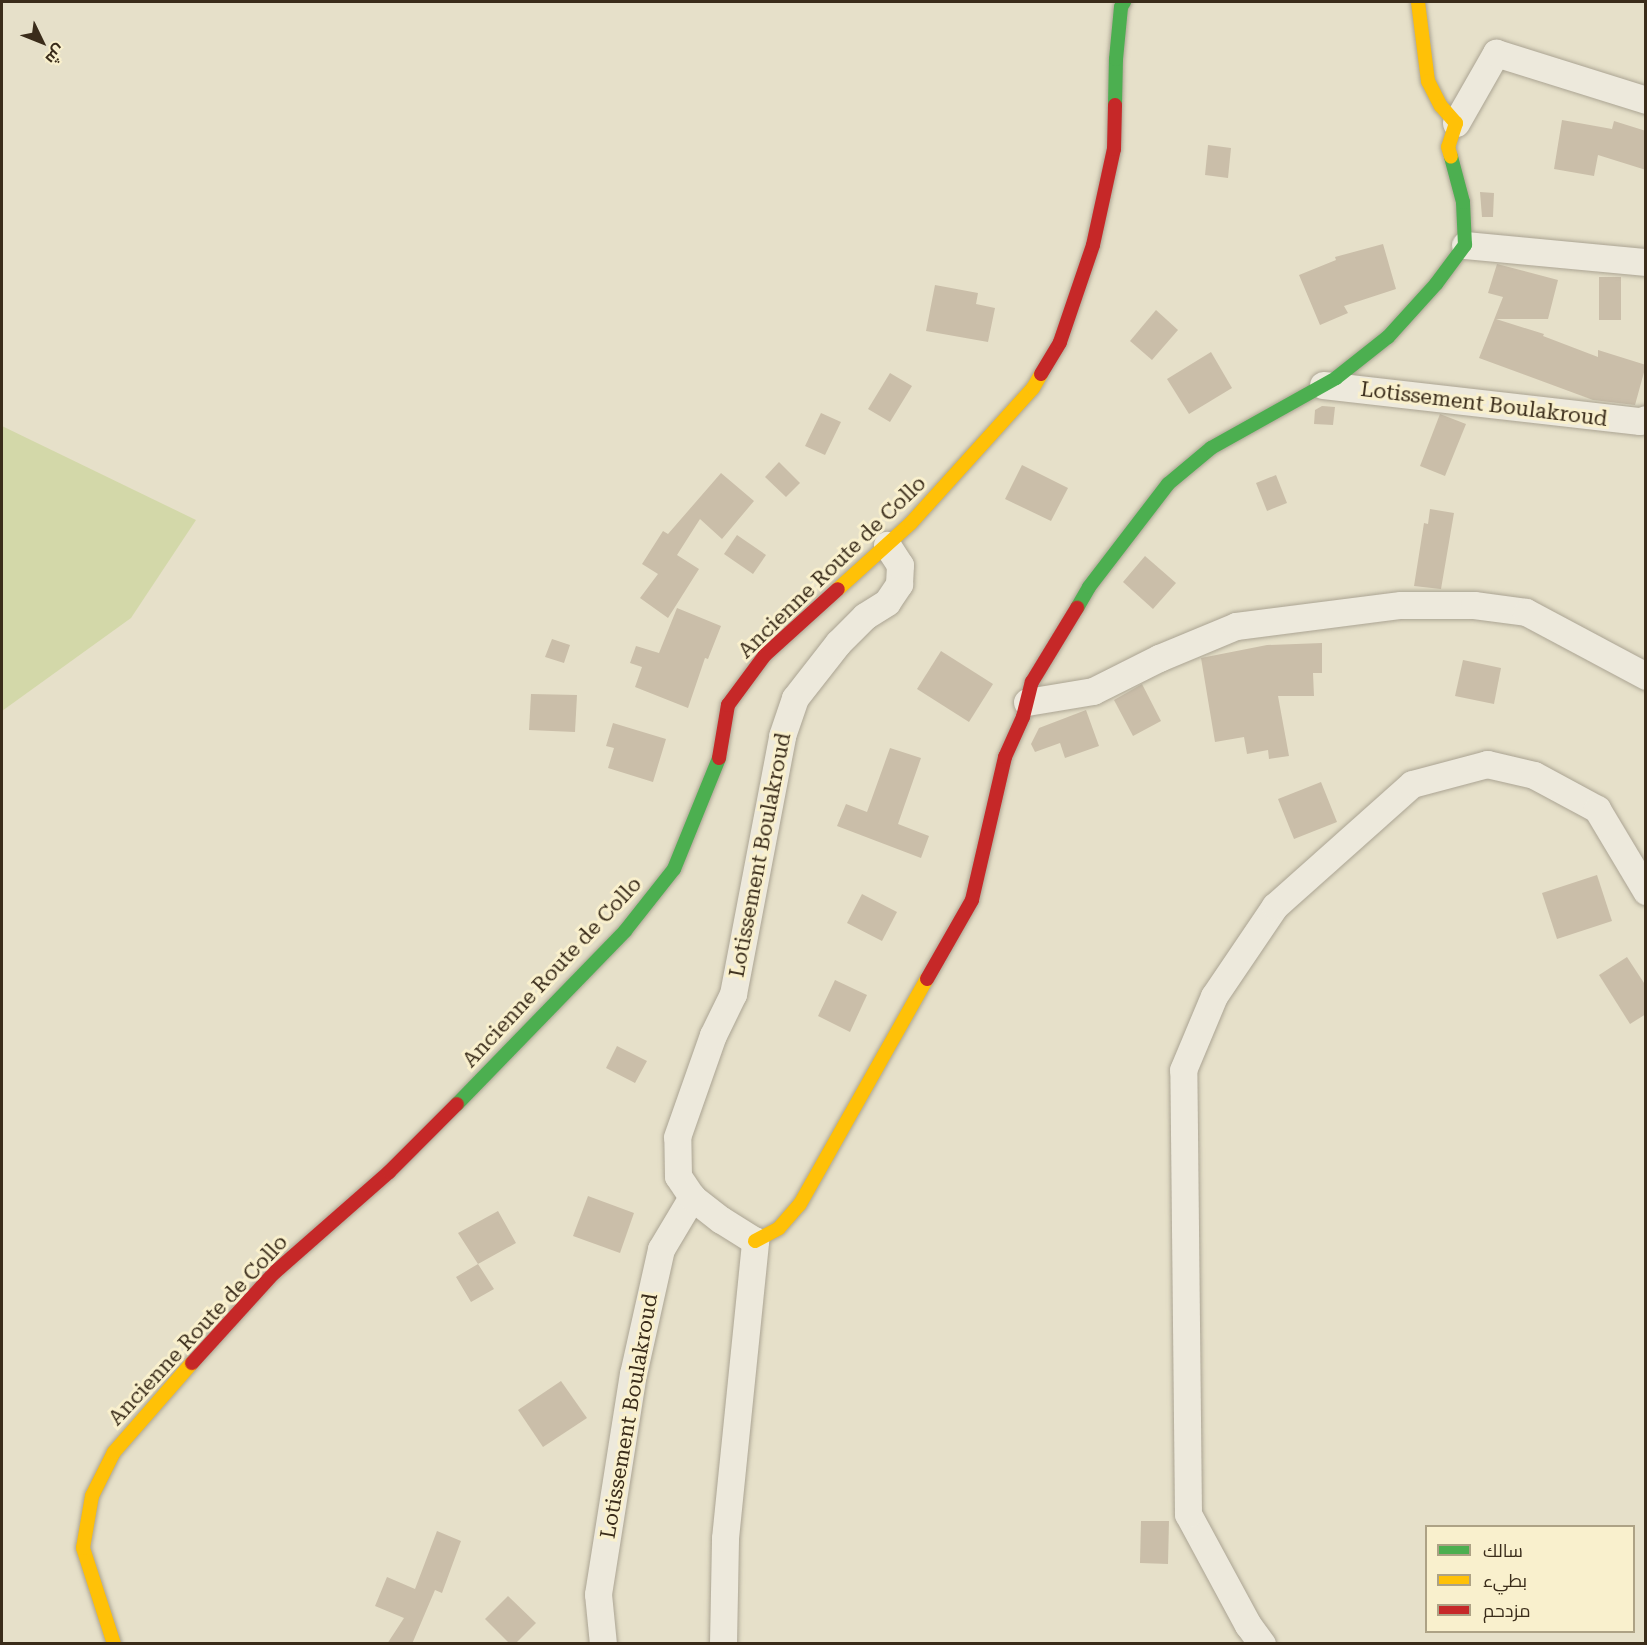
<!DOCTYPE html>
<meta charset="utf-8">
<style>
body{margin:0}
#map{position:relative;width:1647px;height:1645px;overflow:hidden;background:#e6e0c9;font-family:"Roboto Serif",Cairo,serif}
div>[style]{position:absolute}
.green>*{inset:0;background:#d3d8a9}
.building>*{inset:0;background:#cabea9}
.roads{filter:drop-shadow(0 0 2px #aba493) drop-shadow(0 0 2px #aba493)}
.street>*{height:27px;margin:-13.5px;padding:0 13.5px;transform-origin:13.5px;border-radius:13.5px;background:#ede9dc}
.fast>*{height:14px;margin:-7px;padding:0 7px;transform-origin:7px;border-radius:7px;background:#4caf50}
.slow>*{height:14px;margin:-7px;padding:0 7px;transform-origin:7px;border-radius:7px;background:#ffc107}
.jam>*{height:14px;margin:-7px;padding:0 7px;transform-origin:7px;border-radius:7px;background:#c62828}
span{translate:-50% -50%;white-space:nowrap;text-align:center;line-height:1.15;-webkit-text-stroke:6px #f9f0cd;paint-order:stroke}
.street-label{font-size:21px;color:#3a2c1a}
.frame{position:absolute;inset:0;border:3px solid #3a2c1a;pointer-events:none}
.legend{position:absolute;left:1425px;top:1525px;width:210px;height:108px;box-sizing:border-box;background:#f9f0cd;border:2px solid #ada285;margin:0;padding:8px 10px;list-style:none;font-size:18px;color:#3a2c1a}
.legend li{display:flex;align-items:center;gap:12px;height:30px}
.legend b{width:30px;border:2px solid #ada285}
.north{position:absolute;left:12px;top:12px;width:60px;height:60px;-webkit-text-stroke:4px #f9f0cd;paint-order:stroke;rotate:133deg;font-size:16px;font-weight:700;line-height:24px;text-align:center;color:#3a2c1a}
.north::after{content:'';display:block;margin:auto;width:21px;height:27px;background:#3a2c1a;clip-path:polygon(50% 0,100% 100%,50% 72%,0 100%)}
</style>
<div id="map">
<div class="green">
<i style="clip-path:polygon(2px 426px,196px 520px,131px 618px,2px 711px)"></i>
</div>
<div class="building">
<i style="clip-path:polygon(1562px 120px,1612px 129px,1614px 121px,1646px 131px,1646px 170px,1598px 155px,1594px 176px,1554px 169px)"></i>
<i style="clip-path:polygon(1208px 145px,1231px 148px,1228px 178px,1205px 175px)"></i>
<i style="clip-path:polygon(1480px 192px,1494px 193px,1493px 217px,1482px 217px)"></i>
<i style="clip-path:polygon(1383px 244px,1396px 289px,1344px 306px,1348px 313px,1320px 325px,1299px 275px,1336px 260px,1335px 257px)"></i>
<i style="clip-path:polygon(1497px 264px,1558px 280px,1548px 319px,1496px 319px,1544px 334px,1543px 336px,1598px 357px,1598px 350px,1646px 365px,1635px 405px,1593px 400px,1479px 358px,1503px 297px,1488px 293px)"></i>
<i style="clip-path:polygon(1599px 277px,1621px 277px,1621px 320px,1599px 320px)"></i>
<i style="clip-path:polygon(935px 285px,978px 293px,976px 304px,995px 308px,988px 342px,926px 331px)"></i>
<i style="clip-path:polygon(1156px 310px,1178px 330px,1152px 360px,1130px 341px)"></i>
<i style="clip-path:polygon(1211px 352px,1232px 388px,1189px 414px,1167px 379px)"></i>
<i style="clip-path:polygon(890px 373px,912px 386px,890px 422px,868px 409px)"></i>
<i style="clip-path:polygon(1322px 406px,1335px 407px,1333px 425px,1314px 424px,1315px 410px)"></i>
<i style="clip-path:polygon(821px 413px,841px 422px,825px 455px,805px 446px)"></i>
<i style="clip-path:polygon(1440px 414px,1466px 424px,1445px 476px,1420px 466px)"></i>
<i style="clip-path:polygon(779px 462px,800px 483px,786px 497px,765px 477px)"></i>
<i style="clip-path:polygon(1022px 465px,1068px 488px,1051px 521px,1005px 499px)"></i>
<i style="clip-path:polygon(721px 473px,754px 501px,722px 539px,700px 519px,677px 555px,699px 569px,668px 618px,640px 598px,658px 574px,642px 564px,663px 531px,668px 534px)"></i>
<i style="clip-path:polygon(1276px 475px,1287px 503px,1267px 511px,1256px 483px)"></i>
<i style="clip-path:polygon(1430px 509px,1454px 513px,1441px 589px,1414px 586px,1424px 523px,1428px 524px)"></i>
<i style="clip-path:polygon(737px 535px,766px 555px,753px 574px,724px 554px)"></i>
<i style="clip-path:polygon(1145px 556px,1176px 583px,1153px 609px,1123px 582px)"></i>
<i style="clip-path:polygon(677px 608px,721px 626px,708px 659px,705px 658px,688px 708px,635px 687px,642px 667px,630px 663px,636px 646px,659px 653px)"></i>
<i style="clip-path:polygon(552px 639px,570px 645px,564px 663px,545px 657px)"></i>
<i style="clip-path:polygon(1322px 643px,1322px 673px,1313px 673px,1314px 696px,1278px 696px,1289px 756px,1269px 759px,1268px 750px,1247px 754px,1244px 737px,1215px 742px,1201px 658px,1267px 645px)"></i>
<i style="clip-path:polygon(941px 651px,993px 684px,969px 722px,917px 689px)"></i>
<i style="clip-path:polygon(1463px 660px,1501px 668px,1494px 704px,1455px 696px)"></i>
<i style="clip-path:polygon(1142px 684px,1161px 721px,1133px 736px,1114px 700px)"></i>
<i style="clip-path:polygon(531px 694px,577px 695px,575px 732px,529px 730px)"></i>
<i style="clip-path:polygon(1086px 710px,1099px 746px,1065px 758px,1060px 743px,1035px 752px,1031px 744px,1039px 728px)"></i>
<i style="clip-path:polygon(613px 723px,666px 739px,653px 782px,608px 768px,614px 748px,606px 746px)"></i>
<i style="clip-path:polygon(890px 748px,921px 758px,898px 824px,929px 836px,921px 858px,837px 826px,846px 804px,867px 812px)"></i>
<i style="clip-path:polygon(1321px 782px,1337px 822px,1294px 839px,1278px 799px)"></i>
<i style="clip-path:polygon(1597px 875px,1612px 921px,1557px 939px,1542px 893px)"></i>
<i style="clip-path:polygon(862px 894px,897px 912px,882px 941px,847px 923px)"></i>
<i style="clip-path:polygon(1627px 957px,1646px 986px,1646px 1014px,1630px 1024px,1599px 975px)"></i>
<i style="clip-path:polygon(835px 980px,867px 995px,850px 1032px,818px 1016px)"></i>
<i style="clip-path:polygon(617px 1046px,647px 1061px,635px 1083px,606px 1068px)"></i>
<i style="clip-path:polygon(588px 1196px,634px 1213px,620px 1253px,573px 1236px)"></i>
<i style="clip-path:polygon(498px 1211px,516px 1243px,478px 1264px,494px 1289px,471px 1302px,456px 1277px,478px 1264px,458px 1233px)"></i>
<i style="clip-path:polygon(561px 1381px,587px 1418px,543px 1447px,518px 1410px)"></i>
<i style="clip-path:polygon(1141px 1521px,1169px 1521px,1168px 1564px,1140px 1563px)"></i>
<i style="clip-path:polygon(437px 1531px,461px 1541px,442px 1593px,435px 1590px,412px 1644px,387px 1644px,404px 1618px,375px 1606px,387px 1577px,415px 1589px)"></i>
<i style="clip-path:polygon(508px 1596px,536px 1623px,515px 1644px,510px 1644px,485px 1619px)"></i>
</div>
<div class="roads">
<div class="street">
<i style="left:1456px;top:123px;width:81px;rotate:-60.3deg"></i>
<i style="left:1496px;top:53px;width:157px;rotate:17.4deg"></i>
<i style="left:1465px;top:245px;width:182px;rotate:5.4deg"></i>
<i style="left:1323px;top:385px;width:319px;rotate:6.5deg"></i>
<i style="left:1640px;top:421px;width:6px;rotate:-18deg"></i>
<i style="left:1027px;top:702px;width:67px;rotate:-9.5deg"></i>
<i style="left:1093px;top:691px;width:74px;rotate:-26.6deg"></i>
<i style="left:1159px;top:658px;width:83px;rotate:-22.6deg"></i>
<i style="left:1236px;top:626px;width:166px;rotate:-7.3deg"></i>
<i style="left:1401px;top:605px;width:73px"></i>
<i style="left:1474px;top:605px;width:52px;rotate:7.7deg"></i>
<i style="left:1526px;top:612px;width:136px;rotate:28.1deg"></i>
<i style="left:603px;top:1644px;width:50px;rotate:-95.7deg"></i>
<i style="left:598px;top:1594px;width:223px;rotate:-81deg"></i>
<i style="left:633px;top:1374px;width:128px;rotate:-77.4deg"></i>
<i style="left:661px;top:1249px;width:61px;rotate:-59.2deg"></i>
<i style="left:723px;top:1644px;width:106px;rotate:-88.9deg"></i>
<i style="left:725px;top:1538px;width:299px;rotate:-84.2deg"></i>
<i style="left:755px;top:1241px;width:40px;rotate:-148deg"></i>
<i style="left:721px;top:1220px;width:37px;rotate:-142deg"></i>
<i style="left:692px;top:1197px;width:25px;rotate:-124deg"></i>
<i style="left:678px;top:1176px;width:39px;rotate:-91deg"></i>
<i style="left:677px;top:1137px;width:108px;rotate:-70.6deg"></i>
<i style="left:713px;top:1035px;width:46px;rotate:-64deg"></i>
<i style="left:733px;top:994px;width:263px;rotate:-79.2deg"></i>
<i style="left:782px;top:736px;width:40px;rotate:-71.1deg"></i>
<i style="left:795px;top:698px;width:70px;rotate:-52deg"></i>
<i style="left:838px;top:643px;width:38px;rotate:-45deg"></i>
<i style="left:865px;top:616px;width:26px;rotate:-32deg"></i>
<i style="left:887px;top:602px;width:22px;rotate:-56deg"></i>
<i style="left:899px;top:584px;width:19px;rotate:-87deg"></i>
<i style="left:900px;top:565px;width:24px;rotate:-123deg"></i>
<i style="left:1262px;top:1644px;width:24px;rotate:-126deg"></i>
<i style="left:1248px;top:1625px;width:126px;rotate:-118.4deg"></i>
<i style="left:1188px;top:1514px;width:444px;rotate:-90.6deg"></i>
<i style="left:1183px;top:1070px;width:80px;rotate:-67.3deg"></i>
<i style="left:1214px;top:996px;width:109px;rotate:-55.9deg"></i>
<i style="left:1275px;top:906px;width:183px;rotate:-41.7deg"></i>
<i style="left:1412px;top:784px;width:78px;rotate:-14.9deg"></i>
<i style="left:1487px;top:764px;width:48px;rotate:13.2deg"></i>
<i style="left:1534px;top:775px;width:72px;rotate:28.4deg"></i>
<i style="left:1597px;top:809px;width:96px;rotate:59.1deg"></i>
</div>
<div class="fast">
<i style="left:1115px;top:105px;width:46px;rotate:-88.8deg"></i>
<i style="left:1116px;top:59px;width:52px;rotate:-84.5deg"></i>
<i style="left:1121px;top:7px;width:6px;rotate:-59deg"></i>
<i style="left:1077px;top:608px;width:24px;rotate:-60deg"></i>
<i style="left:1089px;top:587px;width:130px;rotate:-52.5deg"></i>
<i style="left:1168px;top:484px;width:56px;rotate:-39.9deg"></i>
<i style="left:1211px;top:448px;width:143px;rotate:-29.2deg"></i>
<i style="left:1336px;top:378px;width:66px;rotate:-38.3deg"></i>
<i style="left:1388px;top:337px;width:72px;rotate:-47.8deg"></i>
<i style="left:1436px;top:284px;width:49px;rotate:-53.4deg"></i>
<i style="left:1465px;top:245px;width:43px;rotate:-92.7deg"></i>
<i style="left:1463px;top:202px;width:47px;rotate:-104.9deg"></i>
<i style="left:457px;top:1104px;width:241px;rotate:-45.8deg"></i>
<i style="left:625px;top:931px;width:79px;rotate:-51.7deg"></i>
<i style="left:674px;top:869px;width:120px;rotate:-67.9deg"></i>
</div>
<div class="slow">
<i style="left:1418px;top:2px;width:80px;rotate:82.8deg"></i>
<i style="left:1428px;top:81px;width:28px;rotate:63deg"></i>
<i style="left:1441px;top:106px;width:23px;rotate:49deg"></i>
<i style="left:1456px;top:123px;width:25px;rotate:108deg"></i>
<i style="left:1448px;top:147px;width:10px;rotate:73deg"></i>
<i style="left:838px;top:589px;width:98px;rotate:-42.1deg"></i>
<i style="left:911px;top:523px;width:182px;rotate:-47.9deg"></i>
<i style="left:1033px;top:388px;width:16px;rotate:-60deg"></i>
<i style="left:755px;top:1241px;width:27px;rotate:-28deg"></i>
<i style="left:779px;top:1228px;width:32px;rotate:-49deg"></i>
<i style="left:800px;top:1204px;width:258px;rotate:-60.6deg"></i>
<i style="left:114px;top:1644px;width:101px;rotate:-107.9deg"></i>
<i style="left:83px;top:1548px;width:53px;rotate:-80.2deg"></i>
<i style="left:92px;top:1496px;width:49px;rotate:-63.4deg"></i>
<i style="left:114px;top:1452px;width:118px;rotate:-48.8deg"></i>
</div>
<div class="jam">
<i style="left:1041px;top:374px;width:37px;rotate:-59deg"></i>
<i style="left:1060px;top:342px;width:102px;rotate:-71.2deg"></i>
<i style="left:1093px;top:245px;width:98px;rotate:-77.7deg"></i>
<i style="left:1114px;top:149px;width:44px;rotate:-88.7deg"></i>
<i style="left:719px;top:758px;width:54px;rotate:-80.4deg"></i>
<i style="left:728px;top:705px;width:62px;rotate:-53.5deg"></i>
<i style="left:765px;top:655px;width:98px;rotate:-42.1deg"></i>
<i style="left:927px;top:979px;width:91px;rotate:-60.3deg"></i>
<i style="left:972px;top:900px;width:147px;rotate:-77deg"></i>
<i style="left:1005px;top:757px;width:44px;rotate:-65.8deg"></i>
<i style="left:1023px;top:717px;width:36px;rotate:-76deg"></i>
<i style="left:1032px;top:682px;width:87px;rotate:-58.7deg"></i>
<i style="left:192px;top:1363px;width:122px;rotate:-47.7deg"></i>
<i style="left:274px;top:1273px;width:153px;rotate:-41.3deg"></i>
<i style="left:389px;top:1172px;width:96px;rotate:-45deg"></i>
</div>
</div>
<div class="street-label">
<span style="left:1484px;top:404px;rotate:7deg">Lotissement Boulakroud</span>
<span style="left:832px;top:567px;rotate:-44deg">Ancienne Route de Collo</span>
<span style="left:760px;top:855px;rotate:-79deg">Lotissement Boulakroud</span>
<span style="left:552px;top:972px;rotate:-47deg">Ancienne Route de Collo</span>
<span style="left:198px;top:1330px;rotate:-47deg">Ancienne Route de Collo</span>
<span style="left:629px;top:1416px;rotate:-80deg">Lotissement Boulakroud</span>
</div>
<div class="frame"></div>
<ul class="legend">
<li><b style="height:8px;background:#4caf50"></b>سالك</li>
<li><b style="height:8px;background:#ffc107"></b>بطيء</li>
<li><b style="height:8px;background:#c62828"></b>مزدحم</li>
</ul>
<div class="north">ش</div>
</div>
